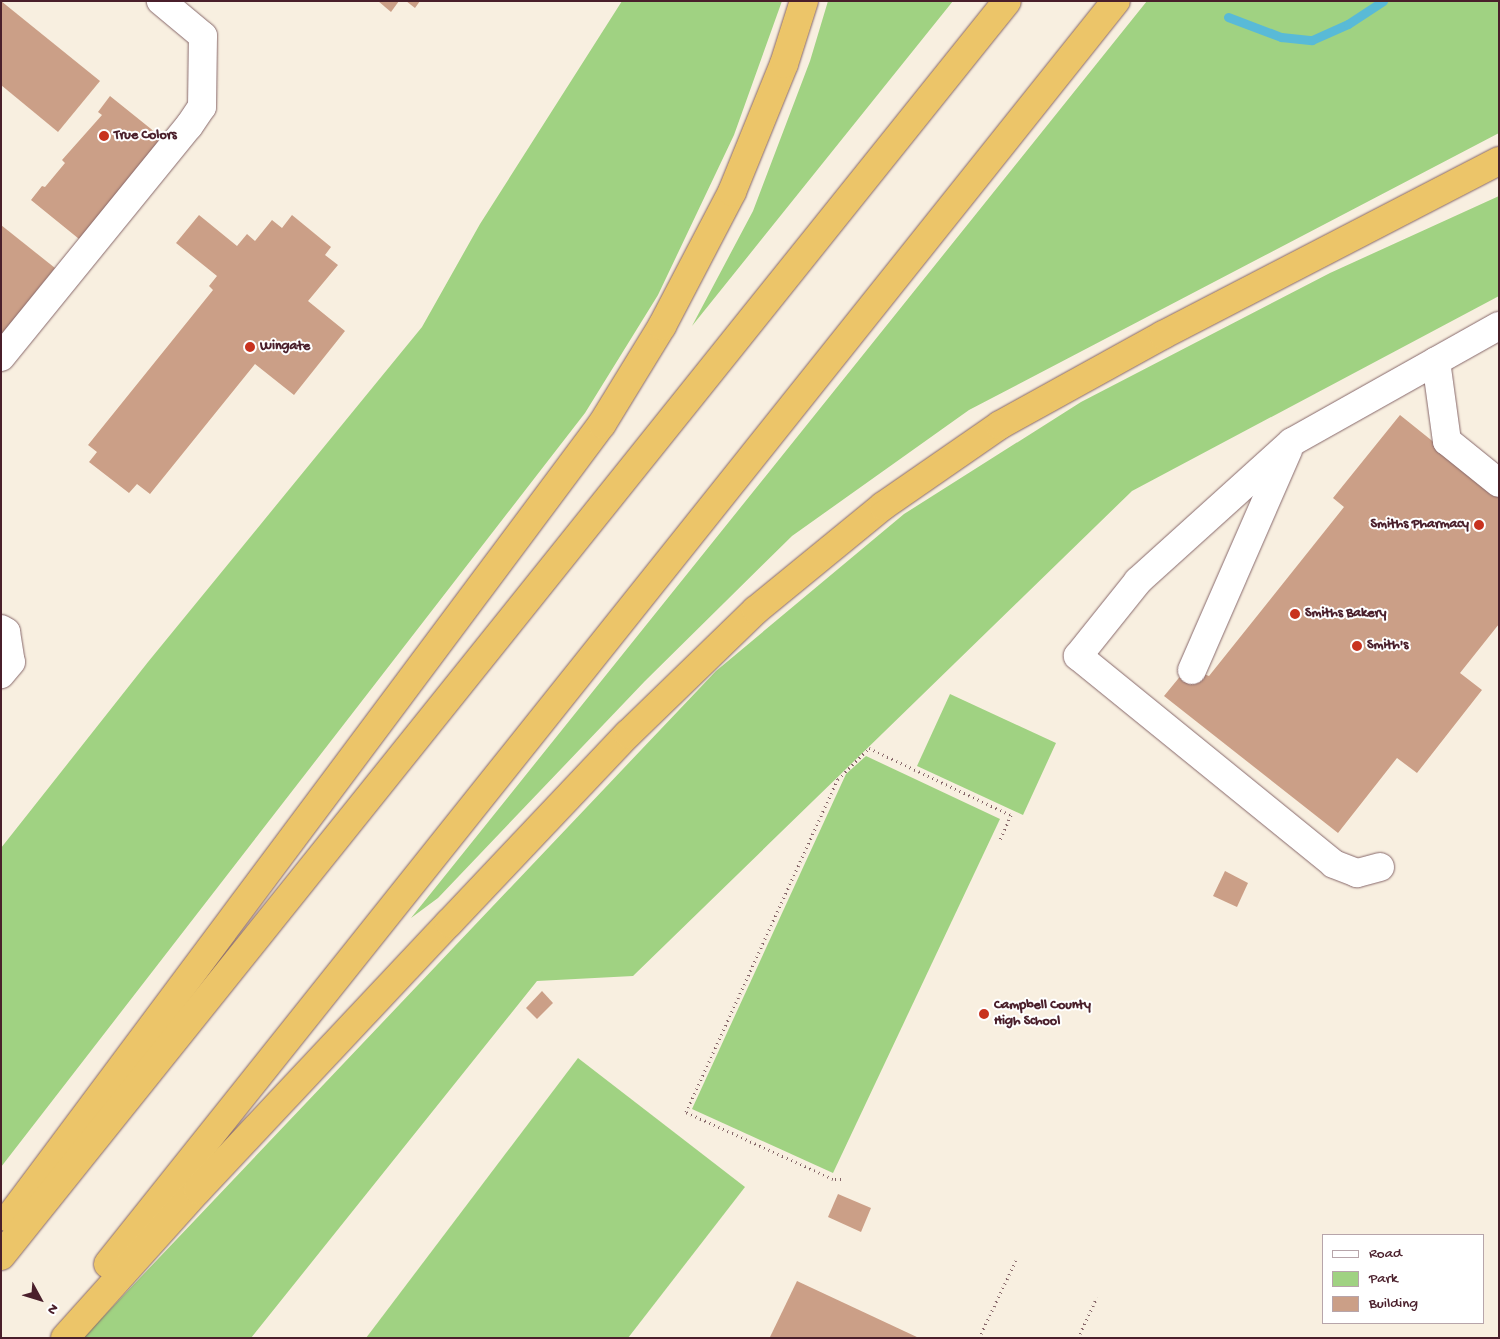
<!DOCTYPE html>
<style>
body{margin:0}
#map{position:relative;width:1500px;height:1339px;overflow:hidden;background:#f8efe0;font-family:"Gochi Hand",sans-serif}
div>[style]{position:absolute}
.green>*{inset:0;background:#a0d282}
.stream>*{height:9px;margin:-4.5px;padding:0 4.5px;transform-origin:4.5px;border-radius:4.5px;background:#59bad7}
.building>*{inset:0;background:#cb9f87}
.path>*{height:3px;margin-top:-1.5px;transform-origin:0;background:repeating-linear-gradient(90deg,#87686a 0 1px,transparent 0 5px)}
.roads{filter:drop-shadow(0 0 1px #87686a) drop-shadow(0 0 1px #87686a)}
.minor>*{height:28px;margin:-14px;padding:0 14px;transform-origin:14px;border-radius:14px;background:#fff}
.highway>*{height:28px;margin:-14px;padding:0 14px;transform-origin:14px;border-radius:14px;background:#ecc569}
.dots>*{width:14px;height:14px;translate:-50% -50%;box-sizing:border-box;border:2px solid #fff;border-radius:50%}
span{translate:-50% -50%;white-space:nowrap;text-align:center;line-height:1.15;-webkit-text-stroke:4px #fff;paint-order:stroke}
.poi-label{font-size:14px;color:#4a1f2b;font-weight:700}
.left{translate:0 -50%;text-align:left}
.right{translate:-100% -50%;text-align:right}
.frame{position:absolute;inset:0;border:2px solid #4a1f2b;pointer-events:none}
.legend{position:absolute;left:1322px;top:1234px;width:162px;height:90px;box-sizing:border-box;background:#fff;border:1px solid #b7a5aa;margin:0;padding:6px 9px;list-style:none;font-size:15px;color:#4a1f2b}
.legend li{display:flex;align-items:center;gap:10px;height:25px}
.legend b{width:25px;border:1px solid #b7a5aa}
.north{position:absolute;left:15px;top:1274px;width:50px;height:50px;-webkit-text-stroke:4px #fff;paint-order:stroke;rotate:129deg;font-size:14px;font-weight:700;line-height:20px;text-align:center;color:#4a1f2b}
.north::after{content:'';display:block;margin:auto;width:18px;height:22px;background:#4a1f2b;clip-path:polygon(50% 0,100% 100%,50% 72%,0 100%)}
</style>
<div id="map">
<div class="green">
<i style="clip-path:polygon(622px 1px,782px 1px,734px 135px,658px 295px,585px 413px,1px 1167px,1px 848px,148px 662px,422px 327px,480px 224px)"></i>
<i style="clip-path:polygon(828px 1px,953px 1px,692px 326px,753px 211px,810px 61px)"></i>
<i style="clip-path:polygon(1147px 1px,1499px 1px,1499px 133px,969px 410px,792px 536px,645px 681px,438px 898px,411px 918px)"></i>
<i style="clip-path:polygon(1499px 196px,1499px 296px,1132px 491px,633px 976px,537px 981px,251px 1338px,83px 1338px,716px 671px,904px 514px,1081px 402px,1330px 273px)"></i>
<i style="clip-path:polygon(950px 694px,1056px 743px,1023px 815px,917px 766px)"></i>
<i style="clip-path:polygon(866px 756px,1000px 819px,833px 1173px,692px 1109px,846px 774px)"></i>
<i style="clip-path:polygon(578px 1058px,745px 1187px,628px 1338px,366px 1338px)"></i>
</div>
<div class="stream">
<i style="left:1228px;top:17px;width:57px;rotate:20.7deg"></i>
<i style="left:1281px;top:37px;width:31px;rotate:6deg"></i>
<i style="left:1312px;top:40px;width:39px;rotate:-24deg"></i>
<i style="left:1348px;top:24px;width:42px;rotate:-33.3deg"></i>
</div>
<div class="building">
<i style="clip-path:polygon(1px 1px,100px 81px,58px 132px,1px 85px)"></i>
<i style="clip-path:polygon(378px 1px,399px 1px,391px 12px)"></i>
<i style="clip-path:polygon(406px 1px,420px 1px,415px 8px)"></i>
<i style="clip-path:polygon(110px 96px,166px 141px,84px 243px,31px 200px,42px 186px,45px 187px,65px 163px,62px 160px,102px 115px,98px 112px)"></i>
<i style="clip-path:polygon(199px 215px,237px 246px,247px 234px,255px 241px,272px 220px,282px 228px,292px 215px,331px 247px,325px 255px,338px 265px,308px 301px,345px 331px,294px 395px,255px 364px,150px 494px,137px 484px,129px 493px,89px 462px,97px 452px,88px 445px,213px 290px,209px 286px,217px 276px,176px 243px)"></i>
<i style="clip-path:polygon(1px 225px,55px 268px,1px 335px)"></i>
<i style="clip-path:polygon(1400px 415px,1497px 493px,1499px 491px,1499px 624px,1460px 673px,1482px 690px,1417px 773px,1397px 758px,1338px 833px,1164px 696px,1187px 668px,1209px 676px,1344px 507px,1333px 498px)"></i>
<i style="clip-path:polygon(1225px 871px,1248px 883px,1237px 907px,1213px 896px)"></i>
<i style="clip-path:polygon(542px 991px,553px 1003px,537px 1019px,526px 1008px)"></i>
<i style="clip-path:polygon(838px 1194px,871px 1208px,861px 1232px,828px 1217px)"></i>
<i style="clip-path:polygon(797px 1281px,919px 1338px,770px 1337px)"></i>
</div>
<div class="path">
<i style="left:841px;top:1179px;width:8px;rotate:180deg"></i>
<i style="left:833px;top:1179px;width:162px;rotate:-155.5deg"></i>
<i style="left:686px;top:1112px;width:366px;rotate:-65.5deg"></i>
<i style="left:838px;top:779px;width:44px;rotate:-45deg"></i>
<i style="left:869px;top:748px;width:157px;rotate:25.3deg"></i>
<i style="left:1011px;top:815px;width:27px;rotate:114deg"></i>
<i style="left:979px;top:1338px;width:86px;rotate:-64.6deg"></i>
<i style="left:1078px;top:1338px;width:45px;rotate:-65.1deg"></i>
</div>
<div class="roads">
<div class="minor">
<i style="left:1px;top:357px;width:298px;rotate:-50.9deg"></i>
<i style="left:189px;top:126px;width:23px;rotate:-56deg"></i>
<i style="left:202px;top:107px;width:71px;rotate:-89.2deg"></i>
<i style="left:203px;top:36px;width:55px;rotate:-140.2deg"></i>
<i style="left:1436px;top:361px;width:81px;rotate:82.2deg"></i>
<i style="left:1447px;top:441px;width:67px;rotate:38.9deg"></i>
<i style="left:1px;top:629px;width:6px;rotate:31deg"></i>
<i style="left:6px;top:632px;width:30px;rotate:81deg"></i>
<i style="left:11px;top:662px;width:16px;rotate:130deg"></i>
<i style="left:1192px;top:670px;width:240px;rotate:-66.4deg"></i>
<i style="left:1380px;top:867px;width:24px;rotate:165deg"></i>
<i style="left:1357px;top:873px;width:25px;rotate:-159deg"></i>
<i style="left:1334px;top:864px;width:330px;rotate:-140.9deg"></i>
<i style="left:1078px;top:656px;width:96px;rotate:-51.3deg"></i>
<i style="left:1138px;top:581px;width:207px;rotate:-42.1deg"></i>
<i style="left:1292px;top:442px;width:237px;rotate:-29.3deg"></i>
</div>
<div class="highway">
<i style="left:9px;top:1218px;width:991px;rotate:-53.25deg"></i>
<i style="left:602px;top:424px;width:115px;rotate:-58.5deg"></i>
<i style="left:662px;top:326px;width:151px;rotate:-62.4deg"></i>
<i style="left:732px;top:192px;width:138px;rotate:-67.9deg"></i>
<i style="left:784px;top:64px;width:66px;rotate:-72.4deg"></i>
<i style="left:1px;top:1256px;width:1608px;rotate:-51.28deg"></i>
<i style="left:108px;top:1264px;width:1616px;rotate:-51.41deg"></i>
<i style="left:65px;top:1338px;width:199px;rotate:-48.1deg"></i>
<i style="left:198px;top:1190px;width:366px;rotate:-46.8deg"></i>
<i style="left:449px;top:923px;width:260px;rotate:-46.6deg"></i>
<i style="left:628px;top:734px;width:178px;rotate:-44.1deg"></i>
<i style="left:756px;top:610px;width:164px;rotate:-39.3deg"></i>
<i style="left:883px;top:506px;width:142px;rotate:-34.7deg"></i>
<i style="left:1000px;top:425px;width:186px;rotate:-28.9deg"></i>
<i style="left:1163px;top:335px;width:378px;rotate:-27.4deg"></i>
</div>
</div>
<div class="dots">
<i style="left:104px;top:136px;background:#c8321e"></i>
<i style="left:250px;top:347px;background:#c8321e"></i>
<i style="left:1479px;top:525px;background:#c8321e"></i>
<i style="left:1295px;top:614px;background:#c8321e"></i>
<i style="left:1357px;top:646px;background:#c8321e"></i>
<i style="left:984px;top:1014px;background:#c8321e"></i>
</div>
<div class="poi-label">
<span class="left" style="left:114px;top:136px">True Colors</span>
<span class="left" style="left:260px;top:347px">Wingate</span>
<span class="right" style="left:1469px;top:525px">Smiths Pharmacy</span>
<span class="left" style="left:1305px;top:614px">Smiths Bakery</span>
<span class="left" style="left:1367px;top:646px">Smith's</span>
<span class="left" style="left:994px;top:1014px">Campbell County<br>High School</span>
</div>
<div class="frame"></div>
<ul class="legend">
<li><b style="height:6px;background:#fff"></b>Road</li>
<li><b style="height:14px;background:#a0d282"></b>Park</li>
<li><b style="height:14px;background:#cb9f87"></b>Building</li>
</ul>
<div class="north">N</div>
</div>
